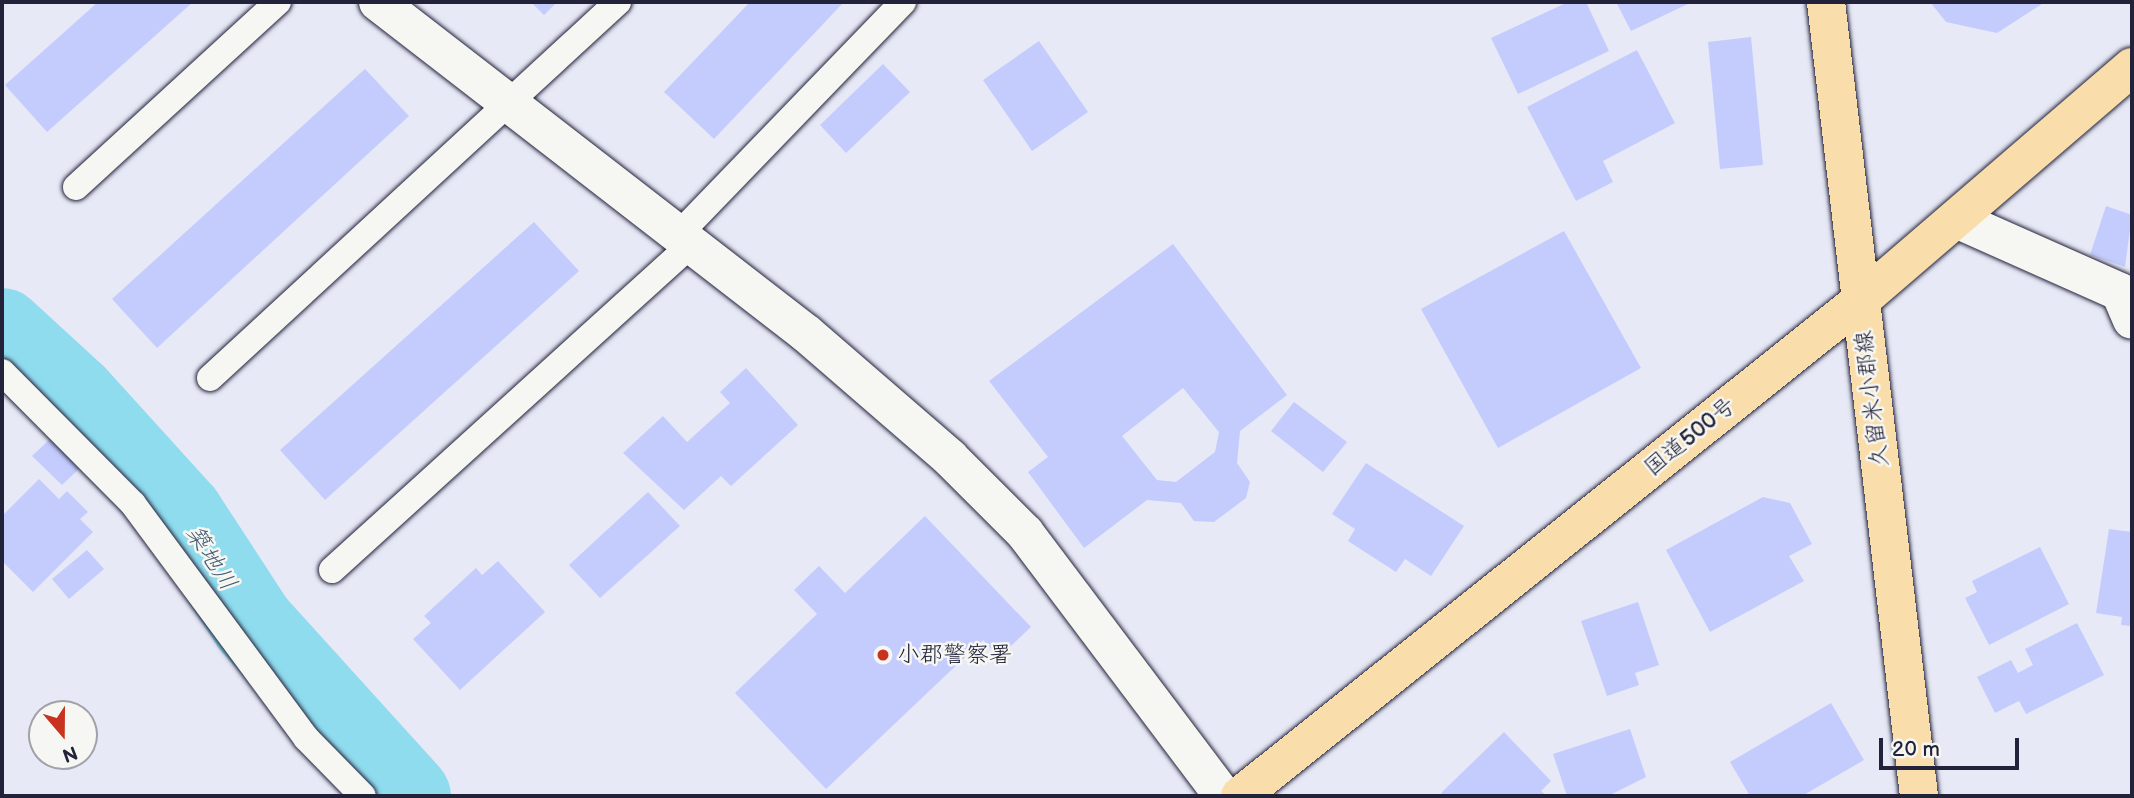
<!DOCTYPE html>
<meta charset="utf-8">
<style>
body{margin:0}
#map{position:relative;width:2134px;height:798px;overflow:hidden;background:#e7e9f6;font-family:"Balsamiq Sans","Klee One",sans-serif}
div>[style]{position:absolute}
.river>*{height:84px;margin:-42px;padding:0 42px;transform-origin:42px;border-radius:42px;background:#8fdcef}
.building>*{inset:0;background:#c4ccfe}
.roads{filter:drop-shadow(0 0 2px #22223b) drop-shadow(0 0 2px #22223b)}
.lane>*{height:26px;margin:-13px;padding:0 13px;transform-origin:13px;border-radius:13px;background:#f6f6f2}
.street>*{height:38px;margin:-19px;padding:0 19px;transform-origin:19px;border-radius:19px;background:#f6f6f2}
.primary>*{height:38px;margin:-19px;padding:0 19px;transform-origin:19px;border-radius:19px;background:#f9deab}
.highway>*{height:38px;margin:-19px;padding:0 19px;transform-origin:19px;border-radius:19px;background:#f9deab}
.dots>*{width:19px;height:19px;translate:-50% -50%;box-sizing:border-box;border:4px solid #f6f6f2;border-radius:50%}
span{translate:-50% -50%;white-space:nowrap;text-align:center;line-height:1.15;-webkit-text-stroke:5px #f6f6f2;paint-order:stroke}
.street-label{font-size:23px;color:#22223b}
.poi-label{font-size:23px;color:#22223b}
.left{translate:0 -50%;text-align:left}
.water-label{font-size:24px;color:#435a71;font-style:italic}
.frame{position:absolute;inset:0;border:4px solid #22223b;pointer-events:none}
.north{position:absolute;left:28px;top:700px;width:70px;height:70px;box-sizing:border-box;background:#f6f6f2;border:2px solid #a1a1a9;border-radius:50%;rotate:160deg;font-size:19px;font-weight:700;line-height:28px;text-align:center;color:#22223b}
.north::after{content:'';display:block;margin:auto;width:24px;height:32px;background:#c8321e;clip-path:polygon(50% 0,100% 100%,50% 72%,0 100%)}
.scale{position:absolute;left:1879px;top:738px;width:140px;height:32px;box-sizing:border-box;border:4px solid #22223b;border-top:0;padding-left:9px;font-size:21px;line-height:24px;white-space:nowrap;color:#22223b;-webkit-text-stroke:5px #f6f6f2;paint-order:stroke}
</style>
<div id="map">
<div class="river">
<i style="left:2px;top:330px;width:99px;rotate:42.5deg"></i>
<i style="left:75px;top:397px;width:159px;rotate:47.8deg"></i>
<i style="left:182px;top:515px;width:130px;rotate:56.9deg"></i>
<i style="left:253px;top:624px;width:232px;rotate:47.8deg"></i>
</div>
<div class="building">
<i style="clip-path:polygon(98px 2px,193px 2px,47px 132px,5px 85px)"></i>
<i style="clip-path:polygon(531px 2px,557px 2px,544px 15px)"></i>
<i style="clip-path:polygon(750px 2px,844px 2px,714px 139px,664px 92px)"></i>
<i style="clip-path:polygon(1568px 2px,1586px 2px,1609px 51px,1518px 94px,1491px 38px)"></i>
<i style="clip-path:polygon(1616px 2px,1692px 2px,1631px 31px)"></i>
<i style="clip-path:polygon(1930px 2px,2045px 2px,1997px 33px,1946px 22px)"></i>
<i style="clip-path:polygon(1751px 37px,1763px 165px,1720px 169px,1708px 42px)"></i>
<i style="clip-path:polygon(1039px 41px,1088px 112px,1032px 151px,983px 80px)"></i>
<i style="clip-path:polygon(1637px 50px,1675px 123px,1603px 161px,1613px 182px,1576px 201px,1527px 107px)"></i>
<i style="clip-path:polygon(883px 64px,910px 92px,846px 153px,820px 125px)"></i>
<i style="clip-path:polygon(365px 69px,409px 116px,157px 348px,112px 299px)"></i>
<i style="clip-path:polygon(2106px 206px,2132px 215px,2125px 267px,2090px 255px)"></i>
<i style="clip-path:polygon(534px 222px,579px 271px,325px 500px,280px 450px)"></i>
<i style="clip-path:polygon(1564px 231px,1641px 368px,1498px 448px,1421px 309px)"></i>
<i style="clip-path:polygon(evenodd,1173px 244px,1287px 395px,1240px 431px,1237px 463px,1250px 482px,1246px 498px,1214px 522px,1194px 521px,1181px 503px,1147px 500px,1084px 548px,1028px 472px,1048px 457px,989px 381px,1173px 244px,1183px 388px,1219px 432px,1215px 452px,1176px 482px,1157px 480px,1122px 436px,1183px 388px)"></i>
<i style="clip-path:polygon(746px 368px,798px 425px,731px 486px,721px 476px,684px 510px,623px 453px,663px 416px,687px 442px,730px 403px,720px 392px)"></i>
<i style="clip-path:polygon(1294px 402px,1347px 442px,1323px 472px,1271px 431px)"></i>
<i style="clip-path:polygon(50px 439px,80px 468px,62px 485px,32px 456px)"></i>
<i style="clip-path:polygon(1366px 463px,1464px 526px,1431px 576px,1405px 559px,1396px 572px,1348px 541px,1355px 529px,1332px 514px)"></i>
<i style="clip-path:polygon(39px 479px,59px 499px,67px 491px,88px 512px,80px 519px,93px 532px,33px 592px,2px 561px,2px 516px)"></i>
<i style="clip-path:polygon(648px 492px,680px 526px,600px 598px,569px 565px)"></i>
<i style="clip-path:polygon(1763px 497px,1790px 503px,1812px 544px,1789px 556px,1804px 581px,1710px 632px,1666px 550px)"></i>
<i style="clip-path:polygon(925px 516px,1031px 627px,999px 657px,983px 640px,826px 789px,735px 693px,817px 614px,794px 590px,819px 566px,845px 593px)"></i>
<i style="clip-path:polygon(2109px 529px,2132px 532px,2132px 626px,2121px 625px,2122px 617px,2096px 613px)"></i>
<i style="clip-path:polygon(2040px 547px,2069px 604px,1989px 645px,1965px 598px,1977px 592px,1972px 581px)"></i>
<i style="clip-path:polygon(87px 550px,104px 569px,69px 599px,52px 579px)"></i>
<i style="clip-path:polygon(498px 561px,545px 612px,460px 690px,413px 639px,431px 623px,424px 616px,476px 568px,482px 575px)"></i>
<i style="clip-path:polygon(1638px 602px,1659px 665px,1635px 673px,1639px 685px,1607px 696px,1581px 621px)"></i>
<i style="clip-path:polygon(2077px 623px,2104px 675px,2026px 714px,2019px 701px,1995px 713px,1977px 677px,2011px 660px,2018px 673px,2033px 665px,2025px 649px)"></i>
<i style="clip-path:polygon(1831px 703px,1864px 760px,1802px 796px,1750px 796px,1730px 762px)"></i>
<i style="clip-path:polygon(1630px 729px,1646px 777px,1608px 796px,1567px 796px,1553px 754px)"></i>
<i style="clip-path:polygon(1504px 732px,1551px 781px,1541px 791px,1547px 796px,1444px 796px,1441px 793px)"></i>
</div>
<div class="roads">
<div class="lane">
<i style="left:76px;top:187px;width:274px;rotate:-42.5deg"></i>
<i style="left:680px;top:233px;width:321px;rotate:-46deg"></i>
<i style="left:2px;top:372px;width:186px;rotate:45.2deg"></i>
<i style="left:133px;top:504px;width:291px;rotate:53.5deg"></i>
<i style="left:306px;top:738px;width:81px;rotate:45.5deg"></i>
<i style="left:210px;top:378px;width:555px;rotate:-42.66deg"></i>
<i style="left:332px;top:570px;width:486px;rotate:-42.2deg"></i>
</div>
<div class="street">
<i style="left:378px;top:2px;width:542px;rotate:37.74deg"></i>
<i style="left:807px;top:334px;width:189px;rotate:40.9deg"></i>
<i style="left:950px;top:458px;width:106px;rotate:45deg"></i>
<i style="left:1025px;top:533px;width:329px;rotate:53deg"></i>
<i style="left:1956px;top:219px;width:180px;rotate:24deg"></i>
<i style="left:2120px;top:292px;width:30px;rotate:67deg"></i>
</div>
<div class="primary">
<i style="left:1826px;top:2px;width:799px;rotate:83.32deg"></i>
</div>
<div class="highway">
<i style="left:1240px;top:796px;width:793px;rotate:-38.6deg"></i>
<i style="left:1860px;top:301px;width:359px;rotate:-40.7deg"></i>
</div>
</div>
<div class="dots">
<i style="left:883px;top:655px;background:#c8321e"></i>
</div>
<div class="street-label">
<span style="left:1872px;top:399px;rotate:-97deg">久留米小郡線</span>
<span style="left:1690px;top:437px;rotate:-39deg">国道500号</span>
</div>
<div class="poi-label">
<span class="left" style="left:897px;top:655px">小郡警察署</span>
</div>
<div class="water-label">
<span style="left:211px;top:558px;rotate:57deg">築地川</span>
</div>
<div class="frame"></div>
<div class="north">N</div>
<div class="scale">20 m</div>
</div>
